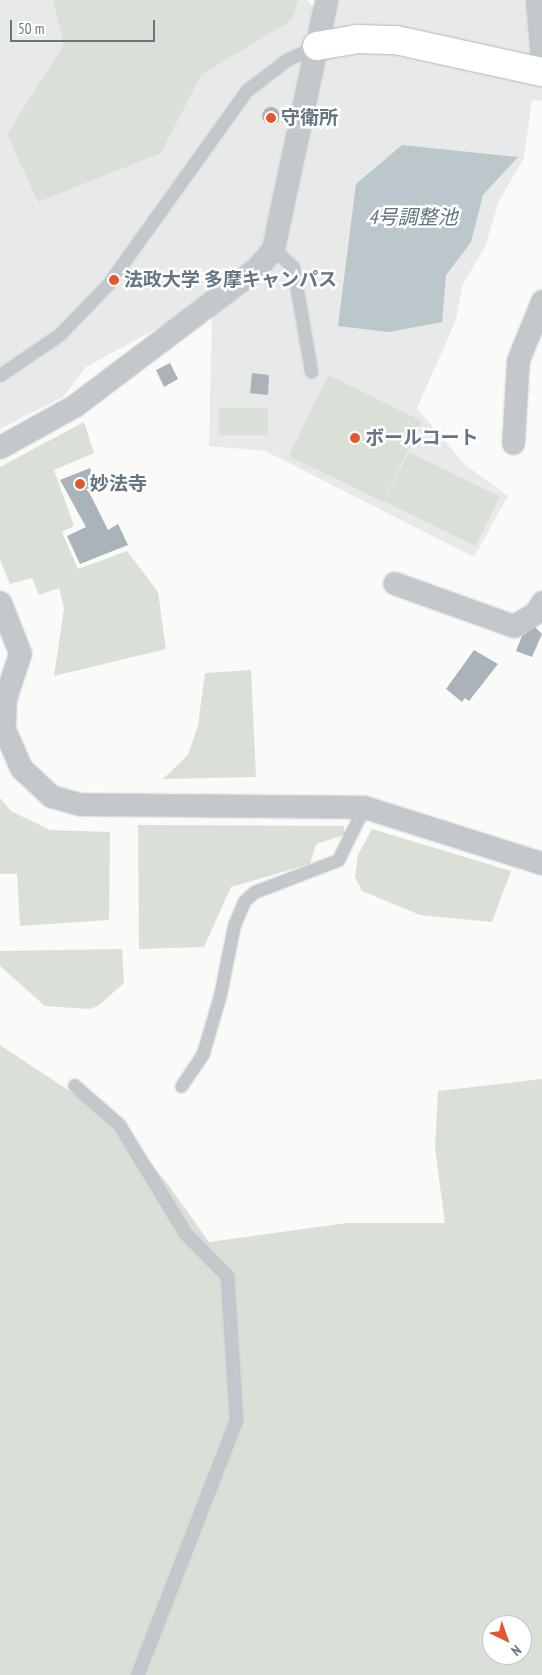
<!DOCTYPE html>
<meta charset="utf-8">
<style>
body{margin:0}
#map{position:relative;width:542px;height:1675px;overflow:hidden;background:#fafaf8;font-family:"PT Sans Narrow","Noto Sans JP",sans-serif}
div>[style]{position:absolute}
.built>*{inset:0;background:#e8e9e9}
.green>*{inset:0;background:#dadfd7}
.water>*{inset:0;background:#bbc7cb}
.building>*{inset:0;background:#aab3b9}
.round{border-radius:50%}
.roads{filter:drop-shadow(0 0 1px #b3babf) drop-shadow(0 0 1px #b3babf)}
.lane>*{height:11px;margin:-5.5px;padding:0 5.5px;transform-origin:5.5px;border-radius:5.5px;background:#c3c8cc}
.street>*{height:21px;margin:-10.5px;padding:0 10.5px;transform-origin:10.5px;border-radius:10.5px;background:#c3c8cc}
.secondary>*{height:28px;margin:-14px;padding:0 14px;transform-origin:14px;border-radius:14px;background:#fff}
.dots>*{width:14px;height:14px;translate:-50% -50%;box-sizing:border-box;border:2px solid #fff;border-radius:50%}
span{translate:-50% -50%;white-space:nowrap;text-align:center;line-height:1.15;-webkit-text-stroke:5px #fff;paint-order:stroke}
.poi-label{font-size:19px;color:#657683;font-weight:700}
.left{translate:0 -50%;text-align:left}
.water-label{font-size:20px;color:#60757c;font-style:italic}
.north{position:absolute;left:482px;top:1615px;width:50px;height:50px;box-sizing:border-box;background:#fff;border:1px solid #c1c8cd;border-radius:50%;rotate:138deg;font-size:14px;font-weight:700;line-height:20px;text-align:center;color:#657683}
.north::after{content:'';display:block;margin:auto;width:18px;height:22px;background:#e4572e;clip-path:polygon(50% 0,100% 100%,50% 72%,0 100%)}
.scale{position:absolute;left:10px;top:20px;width:145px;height:22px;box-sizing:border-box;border:2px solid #657683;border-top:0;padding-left:6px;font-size:15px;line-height:18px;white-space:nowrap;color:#657683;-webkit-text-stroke:4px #fff;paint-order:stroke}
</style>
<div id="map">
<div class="built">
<i style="clip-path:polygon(0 0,307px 0,312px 6px,333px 9px,336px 0,529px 0,542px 39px,542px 101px,532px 100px,524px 158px,499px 201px,485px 247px,462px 286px,456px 320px,417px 408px,464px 464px,508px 496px,474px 557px,265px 451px,209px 446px,212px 313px,276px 264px,289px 226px,317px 79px,283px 160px,263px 241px,251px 260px,169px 322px,86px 367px,63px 397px,0 429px)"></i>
</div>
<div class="green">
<i style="clip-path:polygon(53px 0,298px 0,292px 20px,201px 75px,161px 153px,38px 202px,7px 134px,64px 45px)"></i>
<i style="clip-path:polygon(328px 375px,422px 421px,383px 502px,289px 456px)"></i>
<i style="clip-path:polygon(219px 408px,268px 408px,268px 435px,219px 435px)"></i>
<i style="clip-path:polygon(84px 422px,94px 453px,54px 470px,74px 526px,62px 532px,78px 569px,127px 551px,158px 592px,166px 649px,54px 676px,64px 609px,59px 588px,39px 595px,32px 578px,10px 584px,0 560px,0 467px)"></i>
<i style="clip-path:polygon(409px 452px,500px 497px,475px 546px,384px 501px)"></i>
<i style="clip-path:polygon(251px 670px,256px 777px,163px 779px,188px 755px,198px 725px,205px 673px)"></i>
<i style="clip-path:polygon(0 798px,11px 811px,50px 830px,110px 832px,109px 920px,20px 926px,17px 874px,0 874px)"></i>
<i style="clip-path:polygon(138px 825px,344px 826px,345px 835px,316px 844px,310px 864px,231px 887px,204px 947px,139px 949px)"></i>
<i style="clip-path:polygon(372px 829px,511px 871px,492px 922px,420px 915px,362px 891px,355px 877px,358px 855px)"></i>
<i style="clip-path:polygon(122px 949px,124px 983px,98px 1006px,89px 1009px,45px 1006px,0 966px,0 951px)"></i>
<i style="clip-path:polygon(evenodd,0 1045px,119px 1124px,167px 1183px,209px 1242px,347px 1223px,445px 1223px,435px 1148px,438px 1091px,542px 1079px,542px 1675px,0 1675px,0 1045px,492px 1625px,522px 1625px,522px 1655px,492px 1655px,492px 1625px)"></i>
</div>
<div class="water">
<i style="clip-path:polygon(402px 145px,518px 157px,483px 195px,471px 242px,446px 275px,442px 322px,389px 332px,338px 326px,356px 184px)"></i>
</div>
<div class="building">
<i class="round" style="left:262px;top:107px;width:18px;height:18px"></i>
<i style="clip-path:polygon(170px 363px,178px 379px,164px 387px,156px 370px)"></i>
<i style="clip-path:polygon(252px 373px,269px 375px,268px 395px,250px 393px)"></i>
<i style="clip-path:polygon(90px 468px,98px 489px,89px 492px,108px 530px,118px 524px,128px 545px,80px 564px,67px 536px,86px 527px,60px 480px)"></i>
<i style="clip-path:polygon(535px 627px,542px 634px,532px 657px,516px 651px,522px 636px)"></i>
<i style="clip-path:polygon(474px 650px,498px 664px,469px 701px,465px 698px,462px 702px,446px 689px)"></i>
</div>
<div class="roads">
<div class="lane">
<i style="left:273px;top:248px;width:28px;rotate:44deg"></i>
<i style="left:293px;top:267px;width:106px;rotate:80.2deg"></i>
<i style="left:0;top:375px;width:73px;rotate:-34.3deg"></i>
<i style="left:60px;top:334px;width:69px;rotate:-46.2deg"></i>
<i style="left:108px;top:284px;width:239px;rotate:-54.4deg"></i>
<i style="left:247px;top:90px;width:51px;rotate:-37.1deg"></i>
<i style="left:288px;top:59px;width:32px;rotate:-24deg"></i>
<i style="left:74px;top:1085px;width:60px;rotate:40.9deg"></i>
<i style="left:119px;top:1124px;width:127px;rotate:58.8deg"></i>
<i style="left:185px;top:1233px;width:60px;rotate:45.7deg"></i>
<i style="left:227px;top:1276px;width:144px;rotate:86.4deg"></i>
<i style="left:236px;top:1420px;width:274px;rotate:111.2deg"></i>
<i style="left:181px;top:1086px;width:40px;rotate:-56deg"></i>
<i style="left:203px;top:1053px;width:60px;rotate:-73.7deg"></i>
<i style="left:220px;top:995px;width:71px;rotate:-78.7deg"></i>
<i style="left:234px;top:925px;width:26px;rotate:-67deg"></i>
<i style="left:244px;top:901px;width:13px;rotate:-42deg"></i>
<i style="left:254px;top:892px;width:90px;rotate:-20.9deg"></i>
<i style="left:338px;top:860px;width:59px;rotate:-63.9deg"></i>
</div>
<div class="street">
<i style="left:537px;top:0;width:58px;rotate:85.1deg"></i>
<i style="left:513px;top:443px;width:83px;rotate:-86.6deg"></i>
<i style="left:518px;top:360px;width:64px;rotate:-67.9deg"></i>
<i style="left:0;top:447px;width:85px;rotate:-29deg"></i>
<i style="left:74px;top:406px;width:229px;rotate:-37deg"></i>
<i style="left:257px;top:268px;width:26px;rotate:-51deg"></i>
<i style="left:273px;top:248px;width:254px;rotate:-77.9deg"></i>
<i style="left:394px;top:583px;width:127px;rotate:19.7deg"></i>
<i style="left:514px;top:626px;width:26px;rotate:-32deg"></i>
<i style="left:536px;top:612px;width:12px;rotate:-59deg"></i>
<i style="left:0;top:602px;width:55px;rotate:68.6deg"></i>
<i style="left:20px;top:653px;width:48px;rotate:108.1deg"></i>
<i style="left:5px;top:699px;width:30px;rotate:92deg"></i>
<i style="left:4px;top:729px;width:43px;rotate:66.4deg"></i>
<i style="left:21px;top:768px;width:41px;rotate:43deg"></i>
<i style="left:51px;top:796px;width:29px;rotate:16deg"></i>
<i style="left:79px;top:804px;width:285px;rotate:0.6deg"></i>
<i style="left:364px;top:807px;width:187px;rotate:17.5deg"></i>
</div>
<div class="secondary">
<i style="left:317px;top:46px;width:42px;rotate:-9.7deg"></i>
<i style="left:358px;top:39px;width:38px;rotate:2deg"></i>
<i style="left:396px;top:40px;width:149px;rotate:12.4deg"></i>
</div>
</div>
<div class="dots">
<i style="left:271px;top:118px;background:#e4572e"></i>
<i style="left:114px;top:280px;background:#e4572e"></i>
<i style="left:355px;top:438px;background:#e4572e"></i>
<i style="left:80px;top:484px;background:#e4572e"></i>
</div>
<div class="poi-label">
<span class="left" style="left:281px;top:118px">守衛所</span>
<span class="left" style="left:124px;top:280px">法政大学 多摩キャンパス</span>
<span class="left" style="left:365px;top:438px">ボールコート</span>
<span class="left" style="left:90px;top:484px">妙法寺</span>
</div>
<div class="water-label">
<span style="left:413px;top:217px">4号調整池</span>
</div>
<div class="north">N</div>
<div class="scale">50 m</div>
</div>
